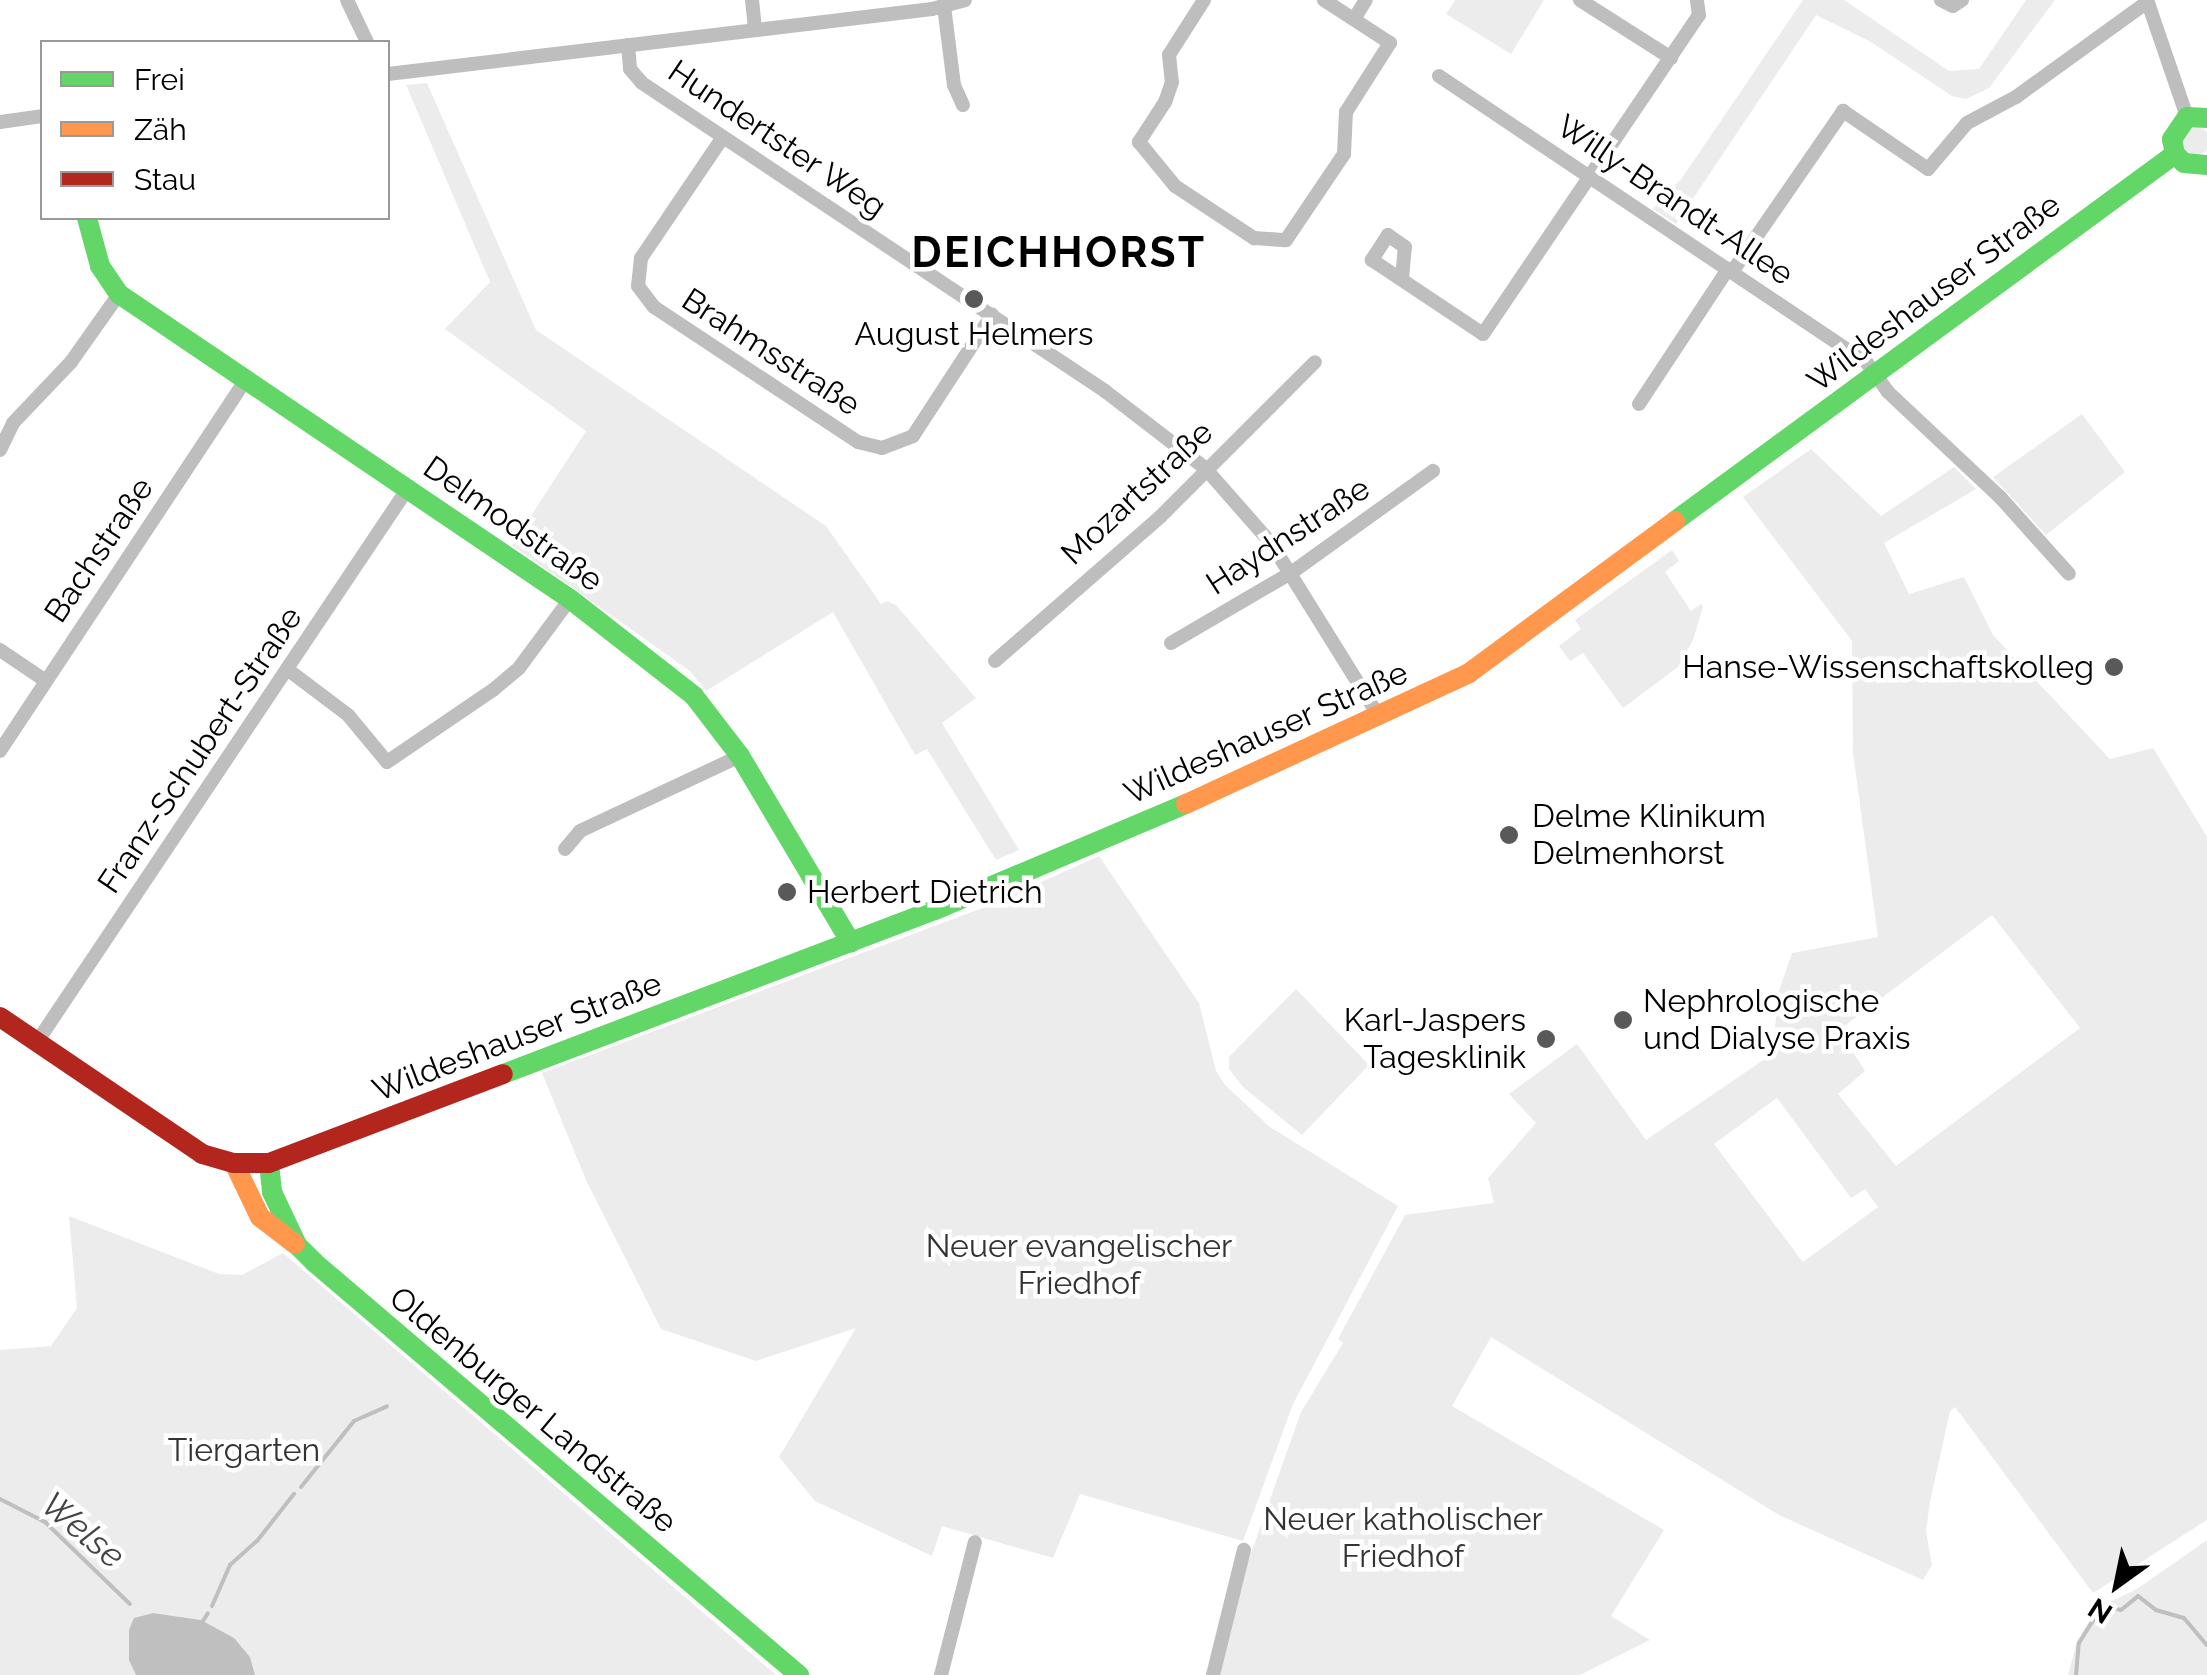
<!DOCTYPE html>
<meta charset="utf-8">
<style>
body{margin:0}
#map{position:relative;width:2207px;height:1675px;overflow:hidden;background:#fff;font-family:Raleway,sans-serif}
div>[style]{position:absolute}
.green>*{inset:0;background:#ececec}
.round{border-radius:50%}
.water>*{inset:0;background:#bfbfbf}
.stream>*{height:4px;margin:-2px;padding:0 2px;transform-origin:2px;border-radius:2px;background:#bfbfbf}
.street>*{height:14px;margin:-7px;padding:0 7px;transform-origin:7px;border-radius:7px;background:#bebebe}
.fast>*{height:20px;margin:-10px;padding:0 10px;transform-origin:10px;border-radius:10px;background:#63d668}
.slow>*{height:20px;margin:-10px;padding:0 10px;transform-origin:10px;border-radius:10px;background:#ff974d}
.jam>*{height:20px;margin:-10px;padding:0 10px;transform-origin:10px;border-radius:10px;background:#b3261e}
.dots>*{width:28px;height:28px;translate:-50% -50%;box-sizing:border-box;border:5px solid #fff;border-radius:50%}
span{translate:-50% -50%;white-space:nowrap;text-align:center;line-height:1.15;-webkit-text-stroke:9px #fff;paint-order:stroke}
.street-label{font-size:32px;color:#000}
.poi-label{font-size:32px;color:#000}
.right{translate:-100% -50%;text-align:right}
.left{translate:0 -50%;text-align:left}
.park-label{font-size:32px;color:#333}
.water-label{font-size:35px;color:#444;font-style:italic}
.district-label{font-size:42px;color:#000;font-weight:700;letter-spacing:2.5px}
.legend{position:absolute;left:40px;top:40px;width:350px;height:180px;box-sizing:border-box;background:#fff;border:2px solid #999;margin:0;padding:12px 18px;list-style:none;font-size:30px;color:#000}
.legend li{display:flex;align-items:center;gap:20px;height:50px}
.legend b{width:50px;border:2px solid #999}
.north{position:absolute;left:2067px;top:1535px;width:100px;height:100px;-webkit-text-stroke:8px #fff;paint-order:stroke;rotate:213deg;font-size:28px;font-weight:700;line-height:40px;text-align:center;color:#000}
.north::after{content:'';display:block;margin:auto;width:35px;height:45px;background:#000;clip-path:polygon(50% 0,100% 100%,50% 72%,0 100%)}
</style>
<div id="map">
<div class="green">
<i style="clip-path:polygon(1455px 0,1544px 0,1511px 54px,1446px 14px)"></i>
<i style="clip-path:polygon(1803px 0,1844px 0,1949px 71px,1979px 69px,2026px 0,2055px 0,1989px 88px,1966px 99px,1952px 96px,1871px 42px,1816px 15px,1676px 224px,1653px 209px,1682px 178px)"></i>
<i style="clip-path:polygon(427px 83px,536px 330px,826px 526px,881px 604px,887px 601px,896px 605px,976px 698px,942px 723px,1019px 850px,996px 860px,927px 749px,915px 755px,833px 612px,706px 691px,690px 671px,512px 545px,586px 431px,445px 329px,490px 282px,406px 85px)"></i>
<i class="round" style="left:2182px;top:127px;width:28px;height:28px"></i>
<i style="clip-path:polygon(2082px 414px,2125px 472px,2046px 535px,1993px 477px)"></i>
<i style="clip-path:polygon(evenodd,1811px 449px,1881px 516px,1954px 467px,1976px 489px,1884px 543px,1909px 594px,1964px 577px,1993px 635px,2110px 759px,2153px 748px,2207px 837px,2207px 1520px,2093px 1593px,1955px 1407px,1950px 1411px,1930px 1502px,1926px 1531px,1932px 1565px,1923px 1580px,1779px 1515px,1491px 1337px,1452px 1406px,1664px 1530px,1611px 1616px,1650px 1640px,1580px 1675px,1215px 1675px,1228px 1618px,1301px 1412px,1343px 1343px,1338px 1339px,1405px 1215px,1494px 1203px,1488px 1178px,1536px 1123px,1509px 1094px,1577px 1044px,1646px 1140px,1772px 1054px,1779px 991px,1792px 953px,1878px 937px,1853px 753px,1852px 641px,1743px 497px,1811px 449px,1992px 915px,2080px 1028px,1896px 1166px,1838px 1094px,1865px 1071px,1839px 1030px,1992px 915px,1811px 449px,1777px 1098px,1851px 1198px,1865px 1189px,1878px 1207px,1803px 1262px,1714px 1144px,1777px 1098px)"></i>
<i style="clip-path:polygon(1672px 550px,1679px 561px,1665px 572px,1691px 611px,1701px 604px,1703px 607px,1693px 640px,1678px 667px,1623px 708px,1583px 653px,1570px 661px,1559px 646px,1581px 629px,1575px 620px)"></i>
<i style="clip-path:polygon(1099px 856px,1199px 1003px,1216px 1071px,1225px 1085px,1270px 1127px,1398px 1206px,1293px 1404px,1243px 1541px,1080px 1494px,1053px 1558px,942px 1526px,932px 1556px,815px 1501px,779px 1457px,856px 1328px,756px 1361px,661px 1329px,586px 1180px,542px 1073px,988px 906px)"></i>
<i style="clip-path:polygon(1296px 989px,1369px 1065px,1302px 1135px,1243px 1087px,1229px 1069px,1229px 1057px)"></i>
<i style="clip-path:polygon(69px 1216px,219px 1274px,242px 1275px,283px 1253px,776px 1675px,255px 1675px,250px 1657px,233px 1638px,201px 1620px,153px 1613px,141px 1616px,129px 1660px,136px 1675px,0 1675px,0 1350px,51px 1346px,77px 1308px)"></i>
<i style="clip-path:polygon(2207px 1540px,2207px 1675px,2068px 1675px,2077px 1641px,2097px 1608px,2137px 1589px)"></i>
</div>
<div class="water">
<i style="clip-path:polygon(153px 1613px,201px 1620px,234px 1638px,250px 1657px,255px 1675px,136px 1675px,129px 1660px,129px 1630px,134px 1618px)"></i>
</div>
<div class="stream">
<i style="left:301px;top:1487px;width:85px;rotate:-51.2deg"></i>
<i style="left:354px;top:1421px;width:36px;rotate:-24deg"></i>
<i style="left:0;top:1499px;width:51px;rotate:27.1deg"></i>
<i style="left:45px;top:1522px;width:118px;rotate:44deg"></i>
<i style="left:212px;top:1606px;width:45px;rotate:-66.3deg"></i>
<i style="left:230px;top:1565px;width:36px;rotate:-42deg"></i>
<i style="left:257px;top:1541px;width:60px;rotate:-51.8deg"></i>
<i style="left:203px;top:1621px;width:9px;rotate:-58deg"></i>
<i style="left:2076px;top:1675px;width:32px;rotate:-85deg"></i>
<i style="left:2079px;top:1643px;width:25px;rotate:-58deg"></i>
<i style="left:2092px;top:1622px;width:21px;rotate:-51deg"></i>
<i style="left:2105px;top:1606px;width:16px;rotate:14deg"></i>
<i style="left:2121px;top:1610px;width:22px;rotate:-39deg"></i>
<i style="left:2138px;top:1596px;width:23px;rotate:38deg"></i>
<i style="left:2156px;top:1610px;width:29px;rotate:16deg"></i>
<i style="left:2184px;top:1618px;width:35px;rotate:50deg"></i>
</div>
<div class="street">
<i style="left:347px;top:0;width:47px;rotate:64.5deg"></i>
<i style="left:752px;top:0;width:30px;rotate:84deg"></i>
<i style="left:1204px;top:0;width:65px;rotate:122.5deg"></i>
<i style="left:1169px;top:55px;width:27px;rotate:84deg"></i>
<i style="left:1172px;top:82px;width:21px;rotate:109deg"></i>
<i style="left:1165px;top:102px;width:48px;rotate:123deg"></i>
<i style="left:1139px;top:142px;width:57px;rotate:50.7deg"></i>
<i style="left:1175px;top:186px;width:95px;rotate:33.4deg"></i>
<i style="left:1254px;top:238px;width:32px;rotate:4deg"></i>
<i style="left:1286px;top:240px;width:104px;rotate:-56deg"></i>
<i style="left:1344px;top:154px;width:42px;rotate:-87.3deg"></i>
<i style="left:1346px;top:112px;width:82px;rotate:-57.5deg"></i>
<i style="left:1390px;top:43px;width:79px;rotate:-146.9deg"></i>
<i style="left:1580px;top:0;width:108px;rotate:32.5deg"></i>
<i style="left:1941px;top:0;width:13px;rotate:27deg"></i>
<i style="left:1953px;top:6px;width:11px;rotate:-34deg"></i>
<i style="left:2147px;top:0;width:124px;rotate:71.1deg"></i>
<i style="left:944px;top:6px;width:80px;rotate:82.8deg"></i>
<i style="left:954px;top:85px;width:22px;rotate:66deg"></i>
<i style="left:1354px;top:19px;width:22px;rotate:-58deg"></i>
<i style="left:628px;top:45px;width:24px;rotate:85deg"></i>
<i style="left:630px;top:69px;width:18px;rotate:49deg"></i>
<i style="left:642px;top:83px;width:556px;rotate:33.63deg"></i>
<i style="left:1105px;top:391px;width:126px;rotate:37.6deg"></i>
<i style="left:1205px;top:468px;width:100px;rotate:48.7deg"></i>
<i style="left:1271px;top:543px;width:206px;rotate:58.1deg"></i>
<i style="left:388px;top:74px;width:548px;rotate:-6.81deg"></i>
<i style="left:932px;top:9px;width:34px;rotate:-15deg"></i>
<i style="left:1439px;top:76px;width:515px;rotate:33.84deg"></i>
<i style="left:1867px;top:363px;width:36px;rotate:54deg"></i>
<i style="left:1888px;top:392px;width:154px;rotate:43.2deg"></i>
<i style="left:2000px;top:497px;width:103px;rotate:48.1deg"></i>
<i style="left:0;top:122px;width:42px;rotate:-8.1deg"></i>
<i style="left:723px;top:137px;width:146px;rotate:124.1deg"></i>
<i style="left:641px;top:258px;width:28px;rotate:96deg"></i>
<i style="left:638px;top:286px;width:26px;rotate:53deg"></i>
<i style="left:654px;top:307px;width:245px;rotate:33.5deg"></i>
<i style="left:858px;top:442px;width:25px;rotate:14deg"></i>
<i style="left:882px;top:448px;width:33px;rotate:-21deg"></i>
<i style="left:913px;top:436px;width:145px;rotate:-56.9deg"></i>
<i style="left:1732px;top:272px;width:196px;rotate:-55.4deg"></i>
<i style="left:1843px;top:111px;width:103px;rotate:34.3deg"></i>
<i style="left:1928px;top:169px;width:60px;rotate:-49.7deg"></i>
<i style="left:1967px;top:123px;width:55px;rotate:-28deg"></i>
<i style="left:2016px;top:97px;width:162px;rotate:-35.9deg"></i>
<i style="left:1402px;top:279px;width:32px;rotate:-85deg"></i>
<i style="left:1405px;top:247px;width:21px;rotate:-145deg"></i>
<i style="left:1388px;top:235px;width:30px;rotate:123deg"></i>
<i style="left:1372px;top:260px;width:133px;rotate:33.7deg"></i>
<i style="left:1483px;top:334px;width:385px;rotate:-55.9deg"></i>
<i style="left:1699px;top:15px;width:15px;rotate:-98deg"></i>
<i style="left:1639px;top:404px;width:162px;rotate:-56.6deg"></i>
<i style="left:0;top:450px;width:30px;rotate:-64deg"></i>
<i style="left:13px;top:423px;width:84px;rotate:-46.4deg"></i>
<i style="left:71px;top:362px;width:83px;rotate:-54.8deg"></i>
<i style="left:1171px;top:643px;width:139px;rotate:-30.3deg"></i>
<i style="left:1291px;top:573px;width:175px;rotate:-35.7deg"></i>
<i style="left:0;top:650px;width:55px;rotate:34deg"></i>
<i style="left:995px;top:661px;width:219px;rotate:-41.1deg"></i>
<i style="left:1160px;top:517px;width:219px;rotate:-45deg"></i>
<i style="left:287px;top:669px;width:76px;rotate:37deg"></i>
<i style="left:348px;top:715px;width:61px;rotate:50.3deg"></i>
<i style="left:387px;top:762px;width:128px;rotate:-34.2deg"></i>
<i style="left:493px;top:690px;width:34px;rotate:-40deg"></i>
<i style="left:519px;top:668px;width:86px;rotate:-53.5deg"></i>
<i style="left:0;top:751px;width:445px;rotate:-56.5deg"></i>
<i style="left:565px;top:849px;width:23px;rotate:-50deg"></i>
<i style="left:580px;top:831px;width:177px;rotate:-25.1deg"></i>
<i style="left:37px;top:1042px;width:667px;rotate:-56.19deg"></i>
<i style="left:941px;top:1675px;width:137px;rotate:-75.7deg"></i>
<i style="left:1213px;top:1675px;width:129px;rotate:-76.1deg"></i>
</div>
<div class="fast">
<i style="left:2207px;top:118px;width:20px;rotate:-177deg"></i>
<i style="left:2187px;top:117px;width:27px;rotate:124deg"></i>
<i style="left:2172px;top:139px;width:15px;rotate:79deg"></i>
<i style="left:2175px;top:154px;width:13px;rotate:45deg"></i>
<i style="left:2184px;top:163px;width:23px;rotate:5deg"></i>
<i style="left:87px;top:218px;width:50px;rotate:74.8deg"></i>
<i style="left:100px;top:266px;width:34px;rotate:56deg"></i>
<i style="left:119px;top:294px;width:544px;rotate:34.07deg"></i>
<i style="left:570px;top:599px;width:157px;rotate:38deg"></i>
<i style="left:694px;top:696px;width:76px;rotate:52.5deg"></i>
<i style="left:740px;top:756px;width:217px;rotate:59.3deg"></i>
<i style="left:1675px;top:521px;width:620px;rotate:-36.28deg"></i>
<i style="left:503px;top:1074px;width:462px;rotate:-20.8deg"></i>
<i style="left:935px;top:910px;width:272px;rotate:-22.9deg"></i>
<i style="left:269px;top:1163px;width:29px;rotate:84deg"></i>
<i style="left:272px;top:1192px;width:59px;rotate:64.7deg"></i>
<i style="left:297px;top:1245px;width:25px;rotate:45deg"></i>
<i style="left:315px;top:1263px;width:636px;rotate:40.41deg"></i>
</div>
<div class="slow">
<i style="left:1186px;top:804px;width:312px;rotate:-24.8deg"></i>
<i style="left:1469px;top:673px;width:256px;rotate:-36.4deg"></i>
<i style="left:234px;top:1163px;width:60px;rotate:64.3deg"></i>
<i style="left:260px;top:1217px;width:44px;rotate:37.6deg"></i>
</div>
<div class="jam">
<i style="left:0;top:1017px;width:244px;rotate:34.1deg"></i>
<i style="left:202px;top:1154px;width:33px;rotate:16deg"></i>
<i style="left:234px;top:1163px;width:35px"></i>
<i style="left:269px;top:1163px;width:250px;rotate:-20.8deg"></i>
</div>
<div class="dots">
<i style="left:974px;top:299px;background:#595959"></i>
<i style="left:2114px;top:667px;background:#595959"></i>
<i style="left:1509px;top:835px;background:#595959"></i>
<i style="left:787px;top:892px;background:#595959"></i>
<i style="left:1623px;top:1020px;background:#595959"></i>
<i style="left:1546px;top:1039px;background:#595959"></i>
</div>
<div class="street-label">
<span style="left:777px;top:139px;rotate:34deg">Hundertster Weg</span>
<span style="left:1675px;top:200px;rotate:34deg">Willy-Brandt-Allee</span>
<span style="left:1934px;top:293px;rotate:-37deg">Wildeshauser Straße</span>
<span style="left:771px;top:352px;rotate:33deg">Brahmsstraße</span>
<span style="left:1137px;top:493px;rotate:-43deg">Mozartstraße</span>
<span style="left:513px;top:524px;rotate:35deg">Delmodstraße</span>
<span style="left:1288px;top:536px;rotate:-33deg">Haydnstraße</span>
<span style="left:99px;top:550px;rotate:-56deg">Bachstraße</span>
<span style="left:1266px;top:733px;rotate:-24deg">Wildeshauser Straße</span>
<span style="left:200px;top:750px;rotate:-56deg">Franz-Schubert-Straße</span>
<span style="left:517px;top:1037px;rotate:-21deg">Wildeshauser Straße</span>
<span style="left:533px;top:1410px;rotate:40deg">Oldenburger Landstraße</span>
</div>
<div class="poi-label">
<span style="left:974px;top:334px">August Helmers</span>
<span class="right" style="left:2094px;top:667px">Hanse-Wissenschaftskolleg</span>
<span class="left" style="left:1532px;top:835px">Delme Klinikum<br>Delmenhorst</span>
<span class="left" style="left:807px;top:892px">Herbert Dietrich</span>
<span class="left" style="left:1643px;top:1020px">Nephrologische<br>und Dialyse Praxis</span>
<span class="right" style="left:1526px;top:1039px">Karl-Jaspers<br>Tagesklinik</span>
</div>
<div class="park-label">
<span style="left:1079px;top:1265px">Neuer evangelischer<br>Friedhof</span>
<span style="left:244px;top:1450px">Tiergarten</span>
<span style="left:1403px;top:1538px">Neuer katholischer<br>Friedhof</span>
</div>
<div class="water-label">
<span style="left:83px;top:1530px;rotate:40deg">Welse</span>
</div>
<div class="district-label">
<span style="left:1059px;top:253px">DEICHHORST</span>
</div>
<ul class="legend">
<li><b style="height:12px;background:#63d668"></b>Frei</li>
<li><b style="height:12px;background:#ff974d"></b>Zäh</li>
<li><b style="height:12px;background:#b3261e"></b>Stau</li>
</ul>
<div class="north">N</div>
</div>
